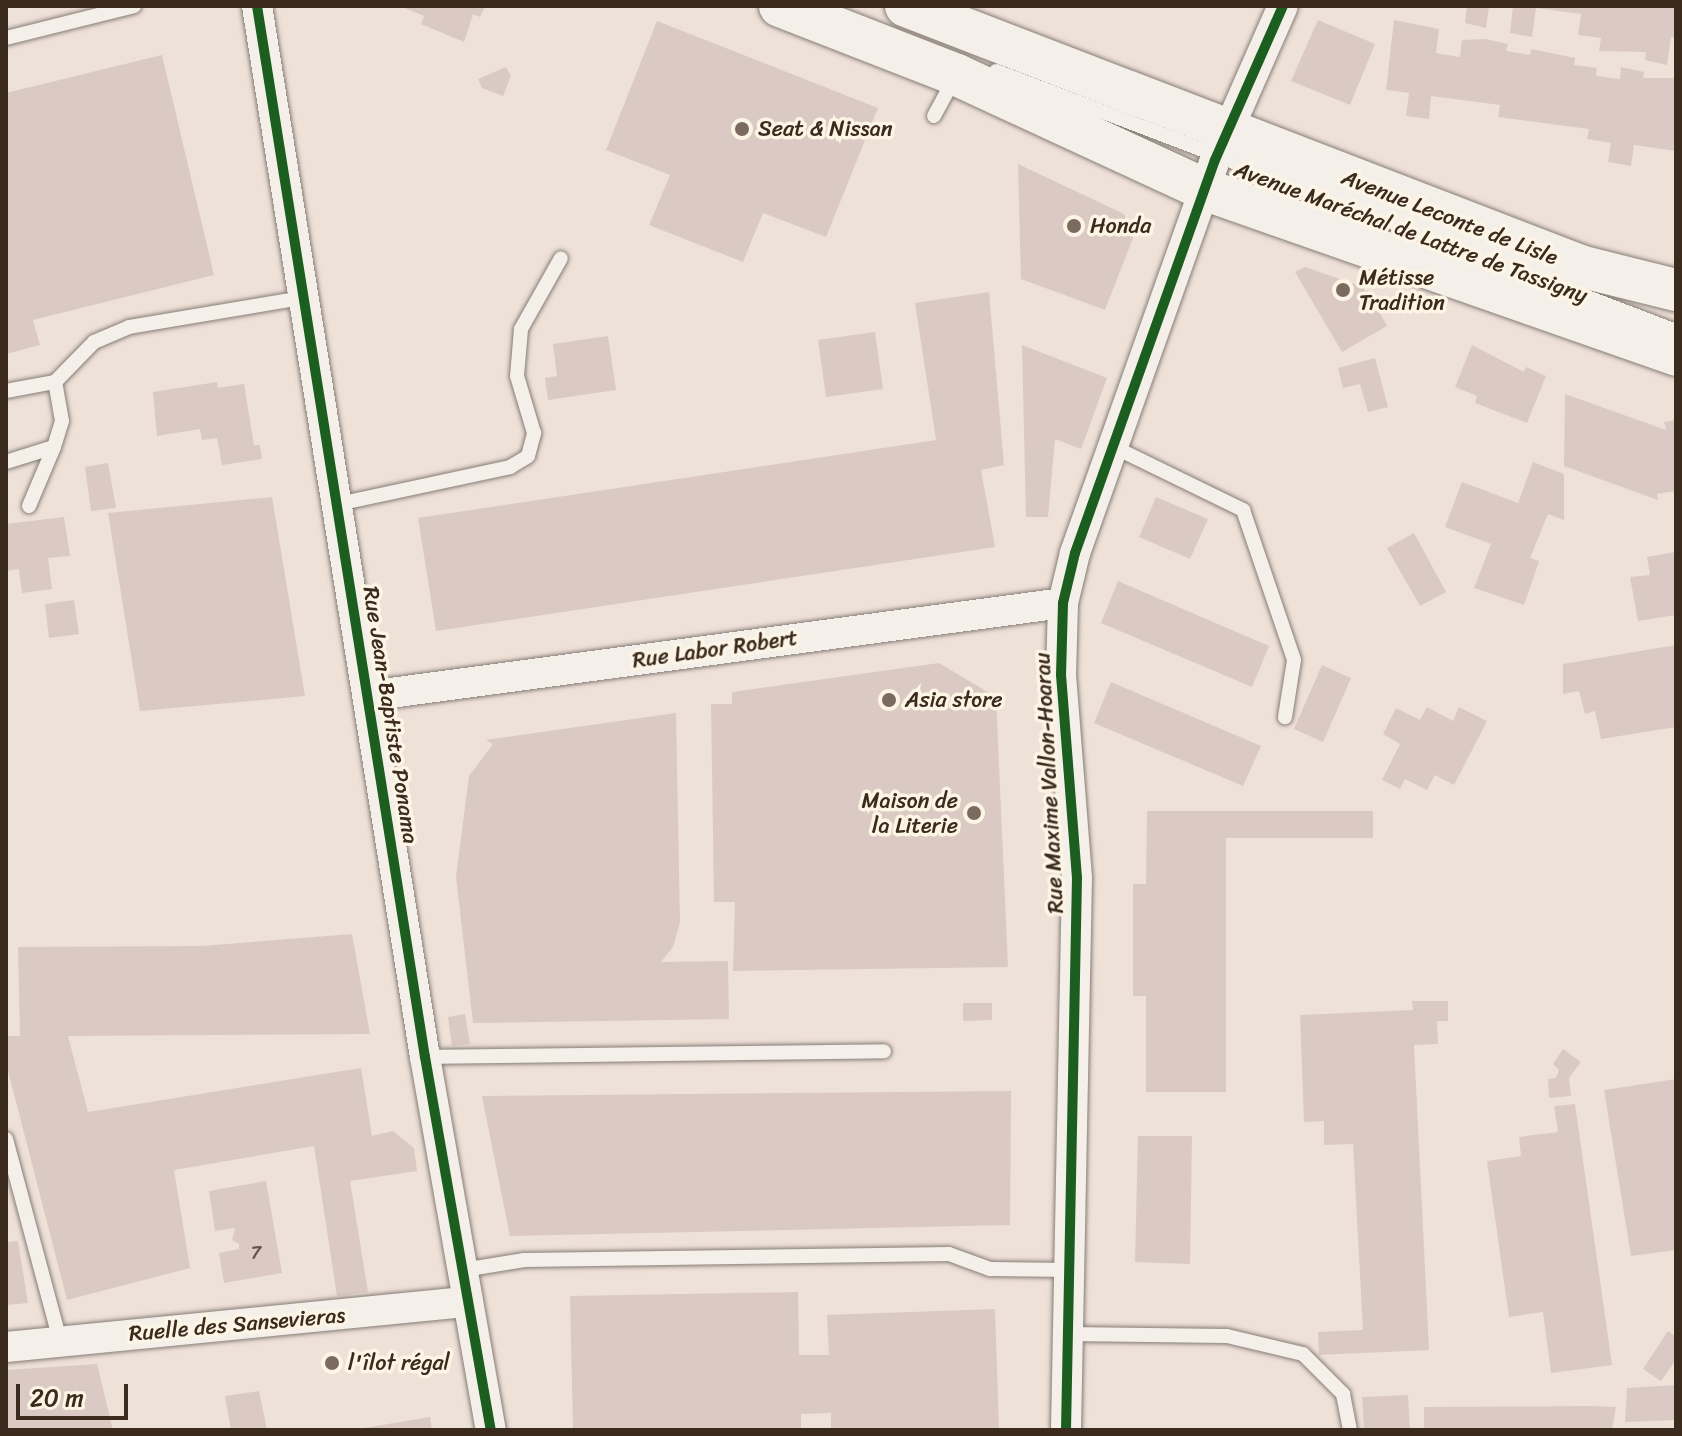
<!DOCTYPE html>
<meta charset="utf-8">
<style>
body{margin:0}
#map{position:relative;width:1682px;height:1436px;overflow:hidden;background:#eee1d8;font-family:Sriracha,sans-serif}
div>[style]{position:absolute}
.building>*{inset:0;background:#dbcac3}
.roads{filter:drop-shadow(0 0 2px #877d77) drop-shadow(0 0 2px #877d77)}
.service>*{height:14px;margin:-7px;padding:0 7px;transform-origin:7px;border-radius:7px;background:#f4efe9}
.minor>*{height:30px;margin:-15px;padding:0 15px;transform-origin:15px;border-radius:15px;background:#f4efe9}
.secondary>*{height:42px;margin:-21px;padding:0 21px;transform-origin:21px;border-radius:21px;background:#f4efe9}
.cycleway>*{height:10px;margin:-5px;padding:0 5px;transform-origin:5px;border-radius:5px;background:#1b5e20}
.dots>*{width:22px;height:22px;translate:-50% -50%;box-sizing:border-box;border:4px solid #fcf5e5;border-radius:50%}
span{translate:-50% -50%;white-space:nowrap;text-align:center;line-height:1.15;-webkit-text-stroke:7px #fcf5e5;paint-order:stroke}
.number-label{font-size:18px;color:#645348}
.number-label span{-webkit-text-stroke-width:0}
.poi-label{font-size:22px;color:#3b2a1e}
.left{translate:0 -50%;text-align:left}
.right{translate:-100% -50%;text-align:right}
.street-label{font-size:22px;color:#3b2a1e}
.frame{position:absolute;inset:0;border:8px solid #3b2a1e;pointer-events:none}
.scale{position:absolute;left:16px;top:1384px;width:112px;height:36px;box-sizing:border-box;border:4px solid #3b2a1e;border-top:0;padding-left:10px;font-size:24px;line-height:28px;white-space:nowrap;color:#3b2a1e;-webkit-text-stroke:6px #fcf5e5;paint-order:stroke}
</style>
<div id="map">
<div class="building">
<i style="clip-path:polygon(400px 6px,485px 6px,480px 17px,473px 14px,464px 42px,421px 24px,424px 16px)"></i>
<i style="clip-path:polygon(1467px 6px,1489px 6px,1486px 28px,1465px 23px)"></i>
<i style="clip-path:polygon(1513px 6px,1676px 6px,1676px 38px,1671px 37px,1667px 65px,1645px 60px,1646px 52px,1599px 51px,1601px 38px,1578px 35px,1581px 14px,1536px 8px,1532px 37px,1510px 33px)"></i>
<i style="clip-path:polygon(1318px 20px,1375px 44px,1350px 105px,1291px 81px)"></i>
<i style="clip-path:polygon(1394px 20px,1439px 29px,1436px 53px,1460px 57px,1462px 40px,1485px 39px,1508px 44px,1506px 51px,1530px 55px,1531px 49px,1575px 58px,1574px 65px,1597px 68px,1596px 76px,1620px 79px,1621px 67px,1644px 72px,1643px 78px,1676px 78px,1676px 151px,1634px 145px,1631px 166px,1608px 162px,1611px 143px,1587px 139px,1589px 129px,1498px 117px,1500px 105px,1431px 96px,1429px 119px,1406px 116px,1409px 93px,1386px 90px)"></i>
<i style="clip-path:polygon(657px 21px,878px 108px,826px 237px,763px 213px,743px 262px,649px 225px,670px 175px,606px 150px)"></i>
<i style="clip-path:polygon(162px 55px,214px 275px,33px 320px,40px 345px,6px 354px,6px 93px)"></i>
<i style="clip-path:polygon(506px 67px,511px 76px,503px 96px,482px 88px,478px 79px)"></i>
<i style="clip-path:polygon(1018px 164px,1124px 214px,1133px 238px,1105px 310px,1021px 279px)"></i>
<i style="clip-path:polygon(1305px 267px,1366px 288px,1387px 326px,1342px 352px,1295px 272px)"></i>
<i style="clip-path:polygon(989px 292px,1004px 465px,981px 470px,995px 547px,436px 631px,418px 518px,936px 440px,915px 303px)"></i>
<i style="clip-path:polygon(875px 332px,883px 389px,826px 397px,818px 340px)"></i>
<i style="clip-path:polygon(608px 336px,616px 390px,548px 400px,545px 378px,557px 376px,553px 344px)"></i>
<i style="clip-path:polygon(1022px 345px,1107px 378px,1081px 449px,1055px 439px,1048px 517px,1026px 517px)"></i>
<i style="clip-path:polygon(1472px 345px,1524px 372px,1526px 367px,1546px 376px,1527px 423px,1475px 403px,1477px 396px,1455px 387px)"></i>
<i style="clip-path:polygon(1375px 358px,1388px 407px,1368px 412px,1360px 384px,1343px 388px,1338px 368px)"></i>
<i style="clip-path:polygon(217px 382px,218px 388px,244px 384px,254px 445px,260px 445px,262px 459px,222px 465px,217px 438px,202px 440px,200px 429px,157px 436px,153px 392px)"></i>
<i style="clip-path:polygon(1565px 394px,1666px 430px,1664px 422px,1676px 420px,1676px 491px,1657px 494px,1658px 500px,1564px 466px)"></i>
<i style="clip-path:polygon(1533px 462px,1564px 474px,1564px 520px,1548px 514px,1530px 558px,1539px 561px,1524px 605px,1474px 588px,1491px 544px,1445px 527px,1462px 482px,1518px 503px)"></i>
<i style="clip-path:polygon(108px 463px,116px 508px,91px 511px,85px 467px)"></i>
<i style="clip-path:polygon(272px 497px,305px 696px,140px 711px,108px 513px)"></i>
<i style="clip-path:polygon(1156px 497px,1208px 519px,1190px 559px,1139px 537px)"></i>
<i style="clip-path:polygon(64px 517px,70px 556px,48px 558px,52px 589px,22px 593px,19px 569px,6px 571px,6px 524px)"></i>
<i style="clip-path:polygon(1414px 533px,1446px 592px,1420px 606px,1387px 548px)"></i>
<i style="clip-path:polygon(1676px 552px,1676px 615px,1638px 621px,1630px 577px,1650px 575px,1647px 557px)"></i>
<i style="clip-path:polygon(1118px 581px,1269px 646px,1252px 687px,1101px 623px)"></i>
<i style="clip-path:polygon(74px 600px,79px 634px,49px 638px,45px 604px)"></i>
<i style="clip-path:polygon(1676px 645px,1676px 727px,1601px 739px,1595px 711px,1585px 714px,1579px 691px,1563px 694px,1563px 664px)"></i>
<i style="clip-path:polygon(939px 663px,996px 697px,1008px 967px,733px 971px,735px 902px,714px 902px,711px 704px,732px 704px,732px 692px)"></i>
<i style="clip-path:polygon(1322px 665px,1351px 678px,1323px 742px,1294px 729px)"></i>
<i style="clip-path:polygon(1111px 682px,1261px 746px,1243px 786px,1094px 723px)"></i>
<i style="clip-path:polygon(1427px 707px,1453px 721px,1459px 707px,1487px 721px,1454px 785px,1435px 775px,1427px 790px,1405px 779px,1400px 789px,1382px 780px,1400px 744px,1383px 734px,1396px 708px,1420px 720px)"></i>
<i style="clip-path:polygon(676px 713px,680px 922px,673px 947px,661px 962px,728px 961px,729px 1019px,473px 1023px,456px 877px,469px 776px,493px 744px,486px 740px)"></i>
<i style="clip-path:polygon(1147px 811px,1373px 811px,1373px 838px,1226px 838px,1226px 1092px,1146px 1092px,1146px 996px,1133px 996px,1133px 884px,1146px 884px)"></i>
<i style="clip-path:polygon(352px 934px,370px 1034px,68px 1036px,88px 1112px,361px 1068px,372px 1136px,393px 1131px,414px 1148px,417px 1171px,350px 1181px,368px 1292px,337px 1296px,314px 1146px,174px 1170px,190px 1268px,67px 1300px,6px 1063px,6px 1036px,20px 1036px,18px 947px,201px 946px)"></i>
<i style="clip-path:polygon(1412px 1001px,1448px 1001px,1448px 1021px,1437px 1021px,1438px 1044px,1414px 1045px,1429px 1350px,1319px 1355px,1318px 1332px,1363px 1330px,1353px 1144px,1324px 1145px,1324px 1121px,1304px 1122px,1300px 1015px,1413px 1010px)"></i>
<i style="clip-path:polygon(963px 1003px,992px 1003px,992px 1020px,963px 1021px)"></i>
<i style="clip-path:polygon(465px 1014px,470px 1044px,452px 1046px,448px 1017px)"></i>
<i style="clip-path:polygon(1563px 1049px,1581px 1062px,1569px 1078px,1571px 1096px,1549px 1098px,1548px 1079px,1556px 1078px,1559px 1070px,1553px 1064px)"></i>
<i style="clip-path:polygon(1676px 1079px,1676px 1250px,1631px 1256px,1604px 1090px)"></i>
<i style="clip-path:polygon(1011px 1091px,1010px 1225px,510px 1236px,482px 1096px)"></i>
<i style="clip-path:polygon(1575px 1104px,1612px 1365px,1551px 1373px,1543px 1312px,1509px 1317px,1487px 1161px,1521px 1156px,1519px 1137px,1558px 1132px,1554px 1106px)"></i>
<i style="clip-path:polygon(1138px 1136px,1192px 1136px,1190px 1264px,1135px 1262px)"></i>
<i style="clip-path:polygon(266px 1181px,282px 1273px,224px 1283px,219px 1253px,239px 1249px,239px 1244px,232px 1240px,235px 1228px,215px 1231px,209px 1191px)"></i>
<i style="clip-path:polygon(18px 1241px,28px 1303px,6px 1305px,6px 1242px)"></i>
<i style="clip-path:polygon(798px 1292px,799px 1355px,829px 1355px,827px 1315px,995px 1309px,999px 1430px,831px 1430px,831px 1413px,801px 1414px,801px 1430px,573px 1430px,570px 1296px)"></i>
<i style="clip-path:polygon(1668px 1331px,1676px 1337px,1676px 1360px,1661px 1381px,1643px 1369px)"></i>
<i style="clip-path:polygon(97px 1364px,113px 1430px,6px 1430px,6px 1370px)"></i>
<i style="clip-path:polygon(1676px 1385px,1676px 1420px,1625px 1422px,1627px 1388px)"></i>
<i style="clip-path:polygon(259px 1391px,267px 1430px,231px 1430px,225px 1396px)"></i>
<i style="clip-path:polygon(1408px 1395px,1410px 1430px,1364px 1430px,1362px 1397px)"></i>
<i style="clip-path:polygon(1424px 1407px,1590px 1406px,1616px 1407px,1612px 1430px,1424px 1430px)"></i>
<i style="clip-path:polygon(430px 1417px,432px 1430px,364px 1430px,364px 1428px)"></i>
</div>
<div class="roads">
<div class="service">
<i style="left:6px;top:38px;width:132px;rotate:-14deg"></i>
<i style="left:996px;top:71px;width:728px;rotate:20.92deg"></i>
<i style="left:934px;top:116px;width:42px;rotate:-61.6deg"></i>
<i style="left:6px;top:391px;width:50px;rotate:-10.4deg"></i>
<i style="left:1114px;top:447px;width:144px;rotate:26deg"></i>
<i style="left:1243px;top:510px;width:158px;rotate:71.2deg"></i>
<i style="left:1294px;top:660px;width:58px;rotate:99deg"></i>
<i style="left:6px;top:462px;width:50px;rotate:-17.4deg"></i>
<i style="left:54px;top:447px;width:27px;rotate:-73deg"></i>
<i style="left:62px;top:421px;width:40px;rotate:-100deg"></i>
<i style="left:55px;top:382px;width:56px;rotate:-45.7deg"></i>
<i style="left:94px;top:342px;width:38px;rotate:-23deg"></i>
<i style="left:129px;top:327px;width:175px;rotate:-9.5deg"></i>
<i style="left:338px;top:504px;width:176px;rotate:-12.1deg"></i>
<i style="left:510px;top:467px;width:21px;rotate:-31deg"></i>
<i style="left:528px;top:456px;width:24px;rotate:-75deg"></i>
<i style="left:534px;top:433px;width:59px;rotate:-106.6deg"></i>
<i style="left:517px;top:376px;width:47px;rotate:-85.1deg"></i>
<i style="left:521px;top:329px;width:81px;rotate:-60.6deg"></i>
<i style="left:29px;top:506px;width:64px;rotate:-67deg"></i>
<i style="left:425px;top:1057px;width:459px;rotate:-0.7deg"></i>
<i style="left:6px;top:1139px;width:209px;rotate:75deg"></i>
<i style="left:463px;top:1270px;width:62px;rotate:-9.3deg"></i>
<i style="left:524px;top:1260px;width:425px;rotate:-0.8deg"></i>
<i style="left:949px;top:1254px;width:44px;rotate:20.1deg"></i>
<i style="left:990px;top:1269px;width:79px;rotate:0.7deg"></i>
<i style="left:1068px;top:1334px;width:159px;rotate:0.7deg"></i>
<i style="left:1227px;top:1336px;width:78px;rotate:13.3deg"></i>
<i style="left:1303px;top:1354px;width:57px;rotate:45deg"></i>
<i style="left:1343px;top:1394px;width:37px;rotate:79deg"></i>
</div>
<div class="minor">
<i style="left:257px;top:6px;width:1064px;rotate:80.92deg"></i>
<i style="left:425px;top:1057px;width:379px;rotate:80deg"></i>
<i style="left:368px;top:696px;width:701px;rotate:-7.62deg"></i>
<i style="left:6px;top:1347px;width:464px;rotate:-5.6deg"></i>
<i style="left:1066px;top:1430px;width:552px;rotate:-88.86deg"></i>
<i style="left:1077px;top:878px;width:204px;rotate:-94.5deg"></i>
<i style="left:1061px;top:675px;width:72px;rotate:-88.4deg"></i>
<i style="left:1063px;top:603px;width:51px;rotate:-76.5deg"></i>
<i style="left:1075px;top:553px;width:417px;rotate:-70.4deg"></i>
<i style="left:1215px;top:160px;width:168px;rotate:-66.2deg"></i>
</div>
<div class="secondary">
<i style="left:780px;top:6px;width:190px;rotate:21.3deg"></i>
<i style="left:957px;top:75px;width:274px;rotate:24.8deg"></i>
<i style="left:1206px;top:190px;width:498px;rotate:19.3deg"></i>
<i style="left:906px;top:6px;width:726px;rotate:21.08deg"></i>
<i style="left:1583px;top:267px;width:96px;rotate:13.9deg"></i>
</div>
</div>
<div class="cycleway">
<i style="left:257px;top:6px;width:1064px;rotate:80.92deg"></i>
<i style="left:425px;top:1057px;width:379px;rotate:80deg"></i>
<i style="left:1066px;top:1430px;width:552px;rotate:-88.86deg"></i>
<i style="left:1077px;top:878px;width:204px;rotate:-94.5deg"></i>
<i style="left:1061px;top:675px;width:72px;rotate:-88.4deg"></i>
<i style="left:1063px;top:603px;width:51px;rotate:-76.5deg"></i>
<i style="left:1075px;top:553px;width:417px;rotate:-70.4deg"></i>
<i style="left:1215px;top:160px;width:168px;rotate:-66.2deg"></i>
</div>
<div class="dots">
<i style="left:742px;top:129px;background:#7a6a5f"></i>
<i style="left:1074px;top:226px;background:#7a6a5f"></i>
<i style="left:1343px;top:290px;background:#7a6a5f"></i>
<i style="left:889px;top:700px;background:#7a6a5f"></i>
<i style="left:974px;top:813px;background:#7a6a5f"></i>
<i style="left:332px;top:1363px;background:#7a6a5f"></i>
</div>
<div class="number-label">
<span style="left:256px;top:1253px">7</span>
</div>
<div class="poi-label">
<span class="left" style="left:758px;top:129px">Seat &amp; Nissan</span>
<span class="left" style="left:1090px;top:226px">Honda</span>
<span class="left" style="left:1359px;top:290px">Métisse<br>Tradition</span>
<span class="left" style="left:905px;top:700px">Asia store</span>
<span class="right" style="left:958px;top:813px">Maison de<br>la Literie</span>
<span class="left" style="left:348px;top:1363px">l'îlot régal</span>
</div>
<div class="street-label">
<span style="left:1450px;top:217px;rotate:21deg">Avenue Leconte de Lisle</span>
<span style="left:1411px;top:232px;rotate:20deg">Avenue Maréchal de Lattre de Tassigny</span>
<span style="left:715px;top:649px;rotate:-8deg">Rue Labor Robert</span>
<span style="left:391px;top:715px;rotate:81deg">Rue Jean-Baptiste Ponama</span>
<span style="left:1049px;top:783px;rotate:-93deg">Rue Maxime Vallon-Hoarau</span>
<span style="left:237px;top:1324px;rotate:-5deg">Ruelle des Sansevieras</span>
</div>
<div class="frame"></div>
<div class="scale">20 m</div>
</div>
